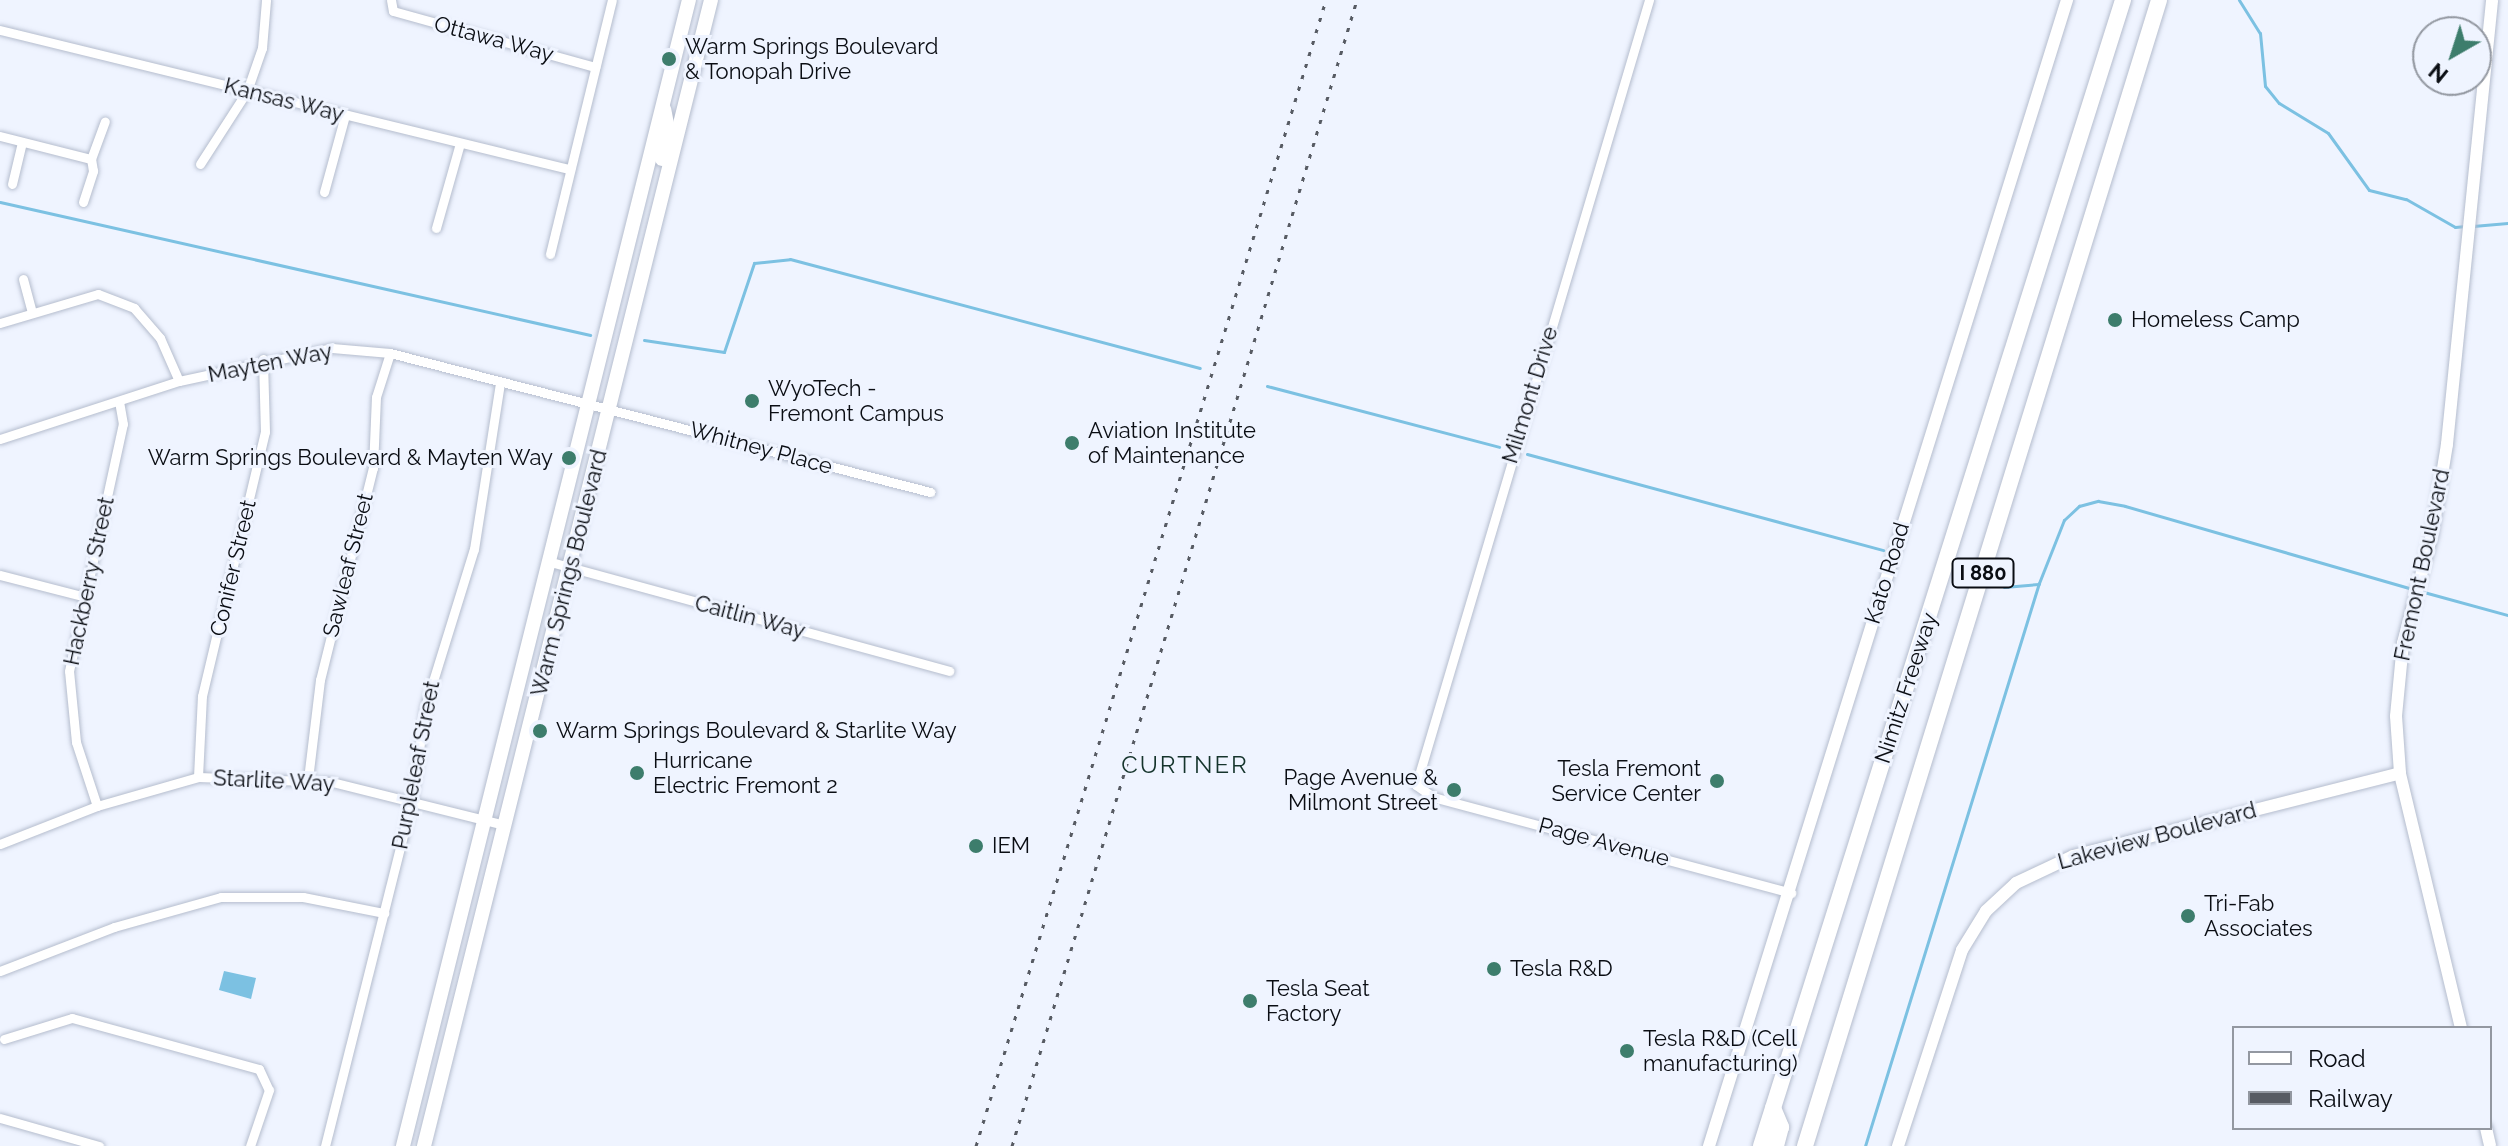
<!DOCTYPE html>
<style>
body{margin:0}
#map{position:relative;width:2508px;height:1146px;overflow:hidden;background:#eff4ff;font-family:Raleway,sans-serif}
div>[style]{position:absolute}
.water>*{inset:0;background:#7cc1e2}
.stream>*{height:3px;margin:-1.5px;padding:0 1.5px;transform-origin:1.5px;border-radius:1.5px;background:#7cc1e2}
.roads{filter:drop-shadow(0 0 2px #b5bdce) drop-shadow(0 0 2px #b5bdce)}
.street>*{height:9px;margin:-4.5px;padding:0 4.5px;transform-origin:4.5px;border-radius:4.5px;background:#fff}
.secondary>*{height:12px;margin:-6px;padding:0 6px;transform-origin:6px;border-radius:6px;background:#fff}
.primary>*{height:14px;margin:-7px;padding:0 7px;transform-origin:7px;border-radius:7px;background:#fff}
.highway>*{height:16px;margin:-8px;padding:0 8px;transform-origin:8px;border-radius:8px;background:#fff}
.rail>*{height:3px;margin-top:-1.5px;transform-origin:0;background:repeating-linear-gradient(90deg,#575b63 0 4px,transparent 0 12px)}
.dots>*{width:22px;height:22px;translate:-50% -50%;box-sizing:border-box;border:4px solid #eff4ff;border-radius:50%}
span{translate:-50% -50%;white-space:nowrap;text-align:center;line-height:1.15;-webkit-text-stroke:6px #eff4ff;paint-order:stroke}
.shield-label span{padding:2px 6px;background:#eff4ff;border:2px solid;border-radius:6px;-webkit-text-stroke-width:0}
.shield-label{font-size:20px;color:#0a0d13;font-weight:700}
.street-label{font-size:22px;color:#0a0d13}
.poi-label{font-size:22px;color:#0a0d13}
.left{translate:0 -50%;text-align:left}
.right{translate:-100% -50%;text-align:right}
.neighbourhood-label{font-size:24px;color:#15342c;letter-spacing:2px}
.legend{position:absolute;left:2232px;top:1026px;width:260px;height:104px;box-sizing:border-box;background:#eff4ff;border:2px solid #9398a1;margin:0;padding:10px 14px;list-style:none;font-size:24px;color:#0a0d13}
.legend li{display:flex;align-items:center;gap:16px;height:40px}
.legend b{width:40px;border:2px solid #9398a1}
.north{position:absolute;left:2412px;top:16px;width:80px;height:80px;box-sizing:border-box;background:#eff4ff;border:2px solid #9398a1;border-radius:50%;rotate:219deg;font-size:22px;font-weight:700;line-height:32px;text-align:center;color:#0a0d13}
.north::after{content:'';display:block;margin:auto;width:28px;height:36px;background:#3d7d6c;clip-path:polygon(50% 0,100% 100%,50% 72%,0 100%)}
</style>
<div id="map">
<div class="water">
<i style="clip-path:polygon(224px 971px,256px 978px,251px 999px,219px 990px)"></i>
</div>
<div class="stream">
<i style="left:2239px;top:0;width:39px;rotate:58deg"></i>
<i style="left:2260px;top:33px;width:53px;rotate:84.6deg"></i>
<i style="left:2265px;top:86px;width:22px;rotate:51deg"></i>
<i style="left:2279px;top:103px;width:57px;rotate:31.5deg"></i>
<i style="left:2328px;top:133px;width:70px;rotate:54.3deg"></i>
<i style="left:2369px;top:190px;width:38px;rotate:14deg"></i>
<i style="left:2406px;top:199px;width:56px;rotate:29.7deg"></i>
<i style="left:2455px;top:227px;width:11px;rotate:-5deg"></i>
<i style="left:0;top:202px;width:605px;rotate:12.7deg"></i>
<i style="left:2473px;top:226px;width:35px;rotate:-5deg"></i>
<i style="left:644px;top:340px;width:81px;rotate:8.5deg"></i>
<i style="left:724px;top:352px;width:94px;rotate:-71.4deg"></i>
<i style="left:754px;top:263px;width:36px;rotate:-6deg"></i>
<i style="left:790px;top:259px;width:424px;rotate:14.9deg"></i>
<i style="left:1267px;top:386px;width:240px;rotate:14.7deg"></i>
<i style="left:1527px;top:454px;width:369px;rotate:15.1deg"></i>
<i style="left:2004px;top:587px;width:35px;rotate:-5deg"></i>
<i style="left:2420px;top:591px;width:91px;rotate:15.3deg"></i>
<i style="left:1865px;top:1146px;width:589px;rotate:-72.83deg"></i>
<i style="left:2039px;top:583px;width:68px;rotate:-68.4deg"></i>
<i style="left:2064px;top:520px;width:21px;rotate:-43deg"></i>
<i style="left:2079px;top:506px;width:20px;rotate:-15deg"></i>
<i style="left:2098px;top:501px;width:27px;rotate:10deg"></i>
<i style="left:2125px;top:506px;width:300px;rotate:16.1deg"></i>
</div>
<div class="roads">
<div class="street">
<i style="left:391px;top:0;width:11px;rotate:80deg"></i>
<i style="left:393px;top:11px;width:210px;rotate:15.5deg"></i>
<i style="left:1649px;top:0;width:819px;rotate:106.53deg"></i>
<i style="left:1416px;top:785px;width:21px;rotate:35deg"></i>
<i style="left:1433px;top:797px;width:371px;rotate:15deg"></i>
<i style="left:0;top:30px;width:586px;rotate:13.73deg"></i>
<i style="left:0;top:136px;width:94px;rotate:14.2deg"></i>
<i style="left:200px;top:164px;width:87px;rotate:-57.2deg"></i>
<i style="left:247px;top:91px;width:46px;rotate:-70.8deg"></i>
<i style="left:262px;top:48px;width:48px;rotate:-85.2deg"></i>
<i style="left:12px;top:184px;width:43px;rotate:-76.6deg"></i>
<i style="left:324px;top:192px;width:80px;rotate:-74.7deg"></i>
<i style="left:83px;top:202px;width:33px;rotate:-72deg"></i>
<i style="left:93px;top:171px;width:12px;rotate:-99deg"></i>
<i style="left:91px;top:159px;width:40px;rotate:-69.8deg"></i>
<i style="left:436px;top:228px;width:88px;rotate:-74.2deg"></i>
<i style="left:550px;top:254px;width:261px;rotate:-76.3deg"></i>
<i style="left:23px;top:279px;width:34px;rotate:75deg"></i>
<i style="left:0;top:323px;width:102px;rotate:-16.5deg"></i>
<i style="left:98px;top:294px;width:39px;rotate:21deg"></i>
<i style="left:134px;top:308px;width:40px;rotate:49deg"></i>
<i style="left:160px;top:338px;width:47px;rotate:66.2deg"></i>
<i style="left:0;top:439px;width:188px;rotate:-18deg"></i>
<i style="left:179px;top:381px;width:157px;rotate:-12.2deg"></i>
<i style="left:332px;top:348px;width:58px;rotate:4.9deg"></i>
<i style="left:390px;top:353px;width:558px;rotate:14.43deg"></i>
<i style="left:551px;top:562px;width:413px;rotate:15.3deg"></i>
<i style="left:0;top:575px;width:85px;rotate:14.4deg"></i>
<i style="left:198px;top:777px;width:81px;rotate:-87.2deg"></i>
<i style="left:202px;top:696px;width:271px;rotate:-76.6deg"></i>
<i style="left:265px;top:432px;width:73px;rotate:-91.6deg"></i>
<i style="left:308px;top:779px;width:100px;rotate:-83.1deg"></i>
<i style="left:320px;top:680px;width:219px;rotate:-76deg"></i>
<i style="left:373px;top:468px;width:71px;rotate:-87.6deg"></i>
<i style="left:376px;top:397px;width:46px;rotate:-72.3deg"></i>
<i style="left:97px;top:806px;width:67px;rotate:-108.2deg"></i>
<i style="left:76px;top:742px;width:71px;rotate:-95.6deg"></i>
<i style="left:69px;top:671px;width:253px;rotate:-77.7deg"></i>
<i style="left:123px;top:424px;width:22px;rotate:-100deg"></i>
<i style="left:0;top:844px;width:104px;rotate:-21.4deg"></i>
<i style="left:97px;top:806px;width:105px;rotate:-16deg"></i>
<i style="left:198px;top:777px;width:134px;rotate:2.1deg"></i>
<i style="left:332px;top:782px;width:178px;rotate:14deg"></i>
<i style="left:0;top:971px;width:122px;rotate:-21.1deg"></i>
<i style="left:114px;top:927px;width:111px;rotate:-15.7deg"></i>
<i style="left:221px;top:897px;width:82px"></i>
<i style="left:303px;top:897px;width:83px;rotate:11.2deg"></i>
<i style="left:4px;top:1039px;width:71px;rotate:-17.2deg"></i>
<i style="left:72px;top:1018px;width:194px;rotate:15.3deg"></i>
<i style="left:259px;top:1069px;width:23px;rotate:65deg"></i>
<i style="left:269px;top:1090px;width:59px;rotate:108.7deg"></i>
<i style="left:0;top:1118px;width:103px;rotate:15.8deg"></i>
<i style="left:325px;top:1146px;width:357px;rotate:-75.9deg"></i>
<i style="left:412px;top:800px;width:94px;rotate:-82deg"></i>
<i style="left:425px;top:707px;width:165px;rotate:-72.8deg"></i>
<i style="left:474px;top:549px;width:168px;rotate:-81.1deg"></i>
</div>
<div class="secondary">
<i style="left:2461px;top:1028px;width:262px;rotate:-103.5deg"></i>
<i style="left:2400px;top:773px;width:57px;rotate:-94deg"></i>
<i style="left:2396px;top:716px;width:73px;rotate:-84.5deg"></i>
<i style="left:2403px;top:643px;width:112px;rotate:-75deg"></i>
<i style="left:2432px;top:535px;width:92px;rotate:-80.6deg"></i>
<i style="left:2447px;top:444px;width:446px;rotate:-84.2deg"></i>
<i style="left:2486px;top:1128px;width:18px;rotate:77deg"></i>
<i style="left:1709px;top:1146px;width:1201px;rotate:-72.65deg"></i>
<i style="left:1898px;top:1146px;width:206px;rotate:-71.9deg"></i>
<i style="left:1962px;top:950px;width:46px;rotate:-58.4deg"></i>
<i style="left:1986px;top:911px;width:41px;rotate:-43deg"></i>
<i style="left:2016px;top:883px;width:63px;rotate:-25.3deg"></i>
<i style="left:2073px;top:856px;width:337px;rotate:-14.2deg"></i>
</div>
<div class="primary">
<i style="left:662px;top:159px;width:31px;rotate:-79deg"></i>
<i style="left:668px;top:129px;width:20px;rotate:-101deg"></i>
<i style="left:403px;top:1146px;width:1181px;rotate:-75.99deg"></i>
<i style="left:424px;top:1146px;width:1181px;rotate:-75.94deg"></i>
</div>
<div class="highway">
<i style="left:1773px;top:1108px;width:21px;rotate:67deg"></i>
<i style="left:1781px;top:1127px;width:20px;rotate:105deg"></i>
<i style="left:1761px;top:1146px;width:1202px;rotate:-72.47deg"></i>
<i style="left:1805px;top:1146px;width:1199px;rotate:-72.83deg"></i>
</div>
</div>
<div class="rail">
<i style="left:976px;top:1146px;width:1198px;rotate:-73.02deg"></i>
<i style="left:1012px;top:1146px;width:1197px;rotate:-73.25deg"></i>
</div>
<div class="dots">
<i style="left:669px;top:59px;background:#3d7d6c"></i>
<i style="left:2115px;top:320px;background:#3d7d6c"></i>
<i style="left:752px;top:401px;background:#3d7d6c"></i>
<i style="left:1072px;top:443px;background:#3d7d6c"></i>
<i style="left:569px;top:458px;background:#3d7d6c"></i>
<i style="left:540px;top:731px;background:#3d7d6c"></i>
<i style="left:637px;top:773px;background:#3d7d6c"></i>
<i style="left:1717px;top:781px;background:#3d7d6c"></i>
<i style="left:1454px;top:790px;background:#3d7d6c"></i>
<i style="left:976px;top:846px;background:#3d7d6c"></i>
<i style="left:2188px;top:916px;background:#3d7d6c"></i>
<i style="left:1494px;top:969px;background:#3d7d6c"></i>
<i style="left:1250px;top:1001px;background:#3d7d6c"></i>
<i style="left:1627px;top:1051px;background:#3d7d6c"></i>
</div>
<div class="shield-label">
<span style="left:1983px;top:573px">I 880</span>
</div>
<div class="street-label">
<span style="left:494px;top:39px;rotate:15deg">Ottawa Way</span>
<span style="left:284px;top:100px;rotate:14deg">Kansas Way</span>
<span style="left:270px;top:363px;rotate:-11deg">Mayten Way</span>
<span style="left:1530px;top:395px;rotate:-73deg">Milmont Drive</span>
<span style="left:761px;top:448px;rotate:15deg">Whitney Place</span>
<span style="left:348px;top:565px;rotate:-76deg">Sawleaf Street</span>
<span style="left:2422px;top:565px;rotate:-78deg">Fremont Boulevard</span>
<span style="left:233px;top:568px;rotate:-77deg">Conifer Street</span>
<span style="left:569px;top:573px;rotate:-76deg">Warm Springs Boulevard</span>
<span style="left:1887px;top:573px;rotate:-73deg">Kato Road</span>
<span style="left:89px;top:581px;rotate:-78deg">Hackberry Street</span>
<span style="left:750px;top:617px;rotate:15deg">Caitlin Way</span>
<span style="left:1906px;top:688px;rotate:-72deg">Nimitz Freeway</span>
<span style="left:416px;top:765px;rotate:-79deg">Purpleleaf Street</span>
<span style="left:274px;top:781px;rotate:3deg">Starlite Way</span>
<span style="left:2157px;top:836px;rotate:-15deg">Lakeview Boulevard</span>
<span style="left:1604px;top:842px;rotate:15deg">Page Avenue</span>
</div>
<div class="poi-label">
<span class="left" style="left:685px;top:59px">Warm Springs Boulevard<br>&amp; Tonopah Drive</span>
<span class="left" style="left:2131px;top:320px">Homeless Camp</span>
<span class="left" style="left:768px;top:401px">WyoTech -<br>Fremont Campus</span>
<span class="left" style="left:1088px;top:443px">Aviation Institute<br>of Maintenance</span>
<span class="right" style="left:553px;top:458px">Warm Springs Boulevard &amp; Mayten Way</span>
<span class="left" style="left:556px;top:731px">Warm Springs Boulevard &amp; Starlite Way</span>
<span class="left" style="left:653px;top:773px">Hurricane<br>Electric Fremont 2</span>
<span class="right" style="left:1701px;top:781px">Tesla Fremont<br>Service Center</span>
<span class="right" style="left:1438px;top:790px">Page Avenue &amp;<br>Milmont Street</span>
<span class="left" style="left:992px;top:846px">IEM</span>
<span class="left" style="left:2204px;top:916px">Tri-Fab<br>Associates</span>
<span class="left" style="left:1510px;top:969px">Tesla R&amp;D</span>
<span class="left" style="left:1266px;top:1001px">Tesla Seat<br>Factory</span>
<span class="left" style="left:1643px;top:1051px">Tesla R&amp;D (Cell<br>manufacturing)</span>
</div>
<div class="neighbourhood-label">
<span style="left:1185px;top:765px">CURTNER</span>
</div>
<ul class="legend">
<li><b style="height:10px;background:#fff"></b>Road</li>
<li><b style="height:10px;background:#575b63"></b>Railway</li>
</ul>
<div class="north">N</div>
</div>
